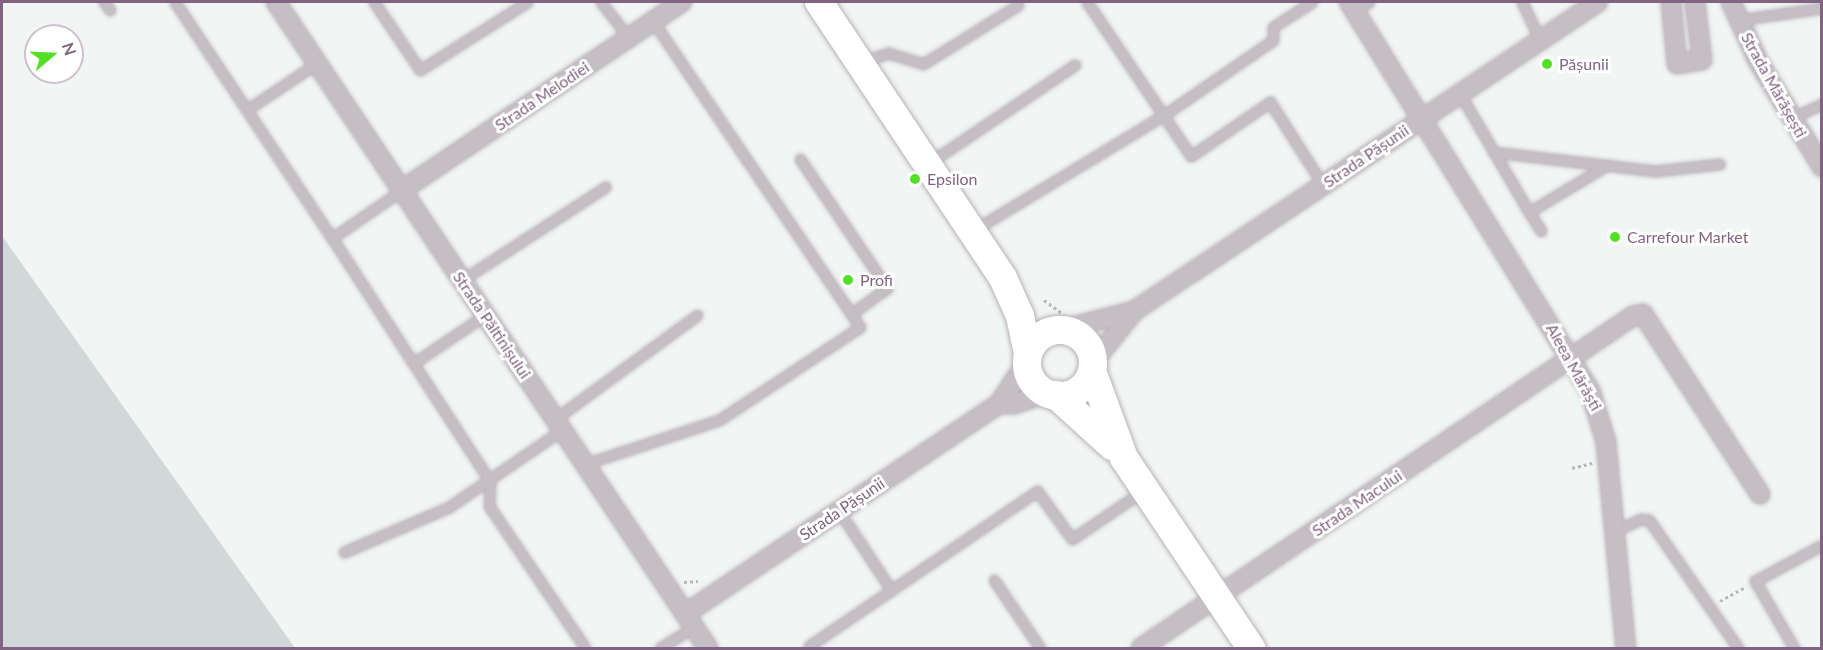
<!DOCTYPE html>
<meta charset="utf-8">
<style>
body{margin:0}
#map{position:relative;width:1823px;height:650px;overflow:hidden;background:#f1f5f3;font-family:Lato,sans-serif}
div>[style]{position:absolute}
.green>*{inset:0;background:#d0d8d9}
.path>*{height:3px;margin-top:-1.5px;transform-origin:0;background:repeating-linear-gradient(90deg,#bbb6bb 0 3px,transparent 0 6px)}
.roads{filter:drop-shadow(0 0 2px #b9b1b9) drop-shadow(0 0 2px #b9b1b9)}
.lane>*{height:9px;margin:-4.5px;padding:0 4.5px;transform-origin:4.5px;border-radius:4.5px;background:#c5bec5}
.street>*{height:18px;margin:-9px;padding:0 9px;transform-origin:9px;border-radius:9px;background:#c5bec5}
.primary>*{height:28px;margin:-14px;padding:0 14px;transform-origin:14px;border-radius:14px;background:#fff}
.primary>.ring{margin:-14px;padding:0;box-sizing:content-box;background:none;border:28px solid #fff;border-radius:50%}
.dots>*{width:16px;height:16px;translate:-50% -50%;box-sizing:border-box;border:3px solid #fff;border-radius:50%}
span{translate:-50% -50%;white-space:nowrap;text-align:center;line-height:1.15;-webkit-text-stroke:6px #fff;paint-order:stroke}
.poi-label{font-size:16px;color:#816481}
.left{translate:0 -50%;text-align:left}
.street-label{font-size:16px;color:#816481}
.frame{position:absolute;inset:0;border:3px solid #816481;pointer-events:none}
.north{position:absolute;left:24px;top:24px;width:60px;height:60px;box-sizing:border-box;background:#fff;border:2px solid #cdc1cd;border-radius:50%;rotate:71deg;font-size:16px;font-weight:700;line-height:24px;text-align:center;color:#816481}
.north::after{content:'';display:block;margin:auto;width:21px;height:27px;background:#52e025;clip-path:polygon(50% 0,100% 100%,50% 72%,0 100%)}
</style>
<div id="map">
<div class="green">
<i style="clip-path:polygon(2px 236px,295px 648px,2px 648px)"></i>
</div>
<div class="path">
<i style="left:1044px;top:300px;width:22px;rotate:36deg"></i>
<i style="left:1572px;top:468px;width:21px;rotate:-14deg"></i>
<i style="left:684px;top:582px;width:14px;rotate:-4deg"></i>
<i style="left:1720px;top:601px;width:29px;rotate:-29deg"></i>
</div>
<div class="roads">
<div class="lane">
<i style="left:104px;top:2px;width:10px;rotate:53deg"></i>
<i style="left:175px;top:2px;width:283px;rotate:56.4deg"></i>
<i style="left:332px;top:238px;width:85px;rotate:-34.4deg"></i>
<i style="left:374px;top:2px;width:82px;rotate:55.9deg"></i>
<i style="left:420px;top:70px;width:127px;rotate:-32.4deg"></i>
<i style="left:601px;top:2px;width:44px;rotate:52.4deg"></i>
<i style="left:1087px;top:2px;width:186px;rotate:56deg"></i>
<i style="left:1191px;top:156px;width:96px;rotate:-34.4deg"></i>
<i style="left:1270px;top:102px;width:98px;rotate:57.4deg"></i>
<i style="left:1522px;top:2px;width:42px;rotate:64.7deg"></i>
<i style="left:1356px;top:10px;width:15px;rotate:-32deg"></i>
<i style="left:1738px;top:20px;width:85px;rotate:-8.1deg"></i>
<i style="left:862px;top:62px;width:28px;rotate:-19deg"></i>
<i style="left:888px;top:53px;width:37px;rotate:17deg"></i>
<i style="left:923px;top:64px;width:112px;rotate:-31.8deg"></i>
<i style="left:1460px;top:94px;width:137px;rotate:59.7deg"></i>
<i style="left:248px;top:109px;width:83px;rotate:-33.7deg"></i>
<i style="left:1791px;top:118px;width:34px;rotate:-24deg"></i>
<i style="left:1493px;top:152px;width:163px;rotate:6.7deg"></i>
<i style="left:1655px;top:171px;width:65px;rotate:-6.1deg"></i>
<i style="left:800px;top:159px;width:156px;rotate:56deg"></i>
<i style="left:887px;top:288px;width:44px;rotate:144.2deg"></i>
<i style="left:929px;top:163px;width:176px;rotate:-33.9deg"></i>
<i style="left:974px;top:230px;width:222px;rotate:-31.2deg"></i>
<i style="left:1164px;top:115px;width:132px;rotate:-34.5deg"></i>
<i style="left:1273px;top:40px;width:13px;rotate:-90deg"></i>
<i style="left:1273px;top:27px;width:46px;rotate:-32.7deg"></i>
<i style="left:1541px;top:231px;width:22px;rotate:-122deg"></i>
<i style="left:1529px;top:212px;width:87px;rotate:-31deg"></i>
<i style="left:332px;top:238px;width:290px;rotate:57deg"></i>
<i style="left:490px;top:481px;width:25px;rotate:92deg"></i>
<i style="left:489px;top:506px;width:171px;rotate:55.9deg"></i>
<i style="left:462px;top:280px;width:171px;rotate:-33deg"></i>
<i style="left:414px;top:363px;width:86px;rotate:-34.1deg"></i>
<i style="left:555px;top:419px;width:176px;rotate:-36.2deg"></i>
<i style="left:585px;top:464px;width:141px;rotate:-18.2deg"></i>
<i style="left:719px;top:420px;width:169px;rotate:-33.4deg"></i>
<i style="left:860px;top:327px;width:369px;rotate:-124.1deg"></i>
<i style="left:839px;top:511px;width:95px;rotate:56.6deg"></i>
<i style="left:1615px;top:531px;width:29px;rotate:-25deg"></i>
<i style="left:1641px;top:519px;width:8px;rotate:7deg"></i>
<i style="left:1649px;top:520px;width:156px;rotate:55.2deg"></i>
<i style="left:344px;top:552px;width:114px;rotate:-23.2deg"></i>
<i style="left:449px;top:507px;width:137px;rotate:-34.3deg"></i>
<i style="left:994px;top:580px;width:82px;rotate:55.9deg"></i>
<i style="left:660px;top:648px;width:40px;rotate:-32deg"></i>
<i style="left:811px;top:648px;width:3px;rotate:-135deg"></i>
<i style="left:809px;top:646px;width:276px;rotate:-34.2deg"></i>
<i style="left:1037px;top:491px;width:59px;rotate:53.9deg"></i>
<i style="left:1072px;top:539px;width:86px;rotate:-34.1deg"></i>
<i style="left:1794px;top:648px;width:78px;rotate:-120.2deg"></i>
<i style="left:1755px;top:581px;width:76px;rotate:-28.2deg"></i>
</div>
<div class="street">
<i style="left:276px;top:2px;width:777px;rotate:56.23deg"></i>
<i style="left:1349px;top:2px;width:457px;rotate:58.2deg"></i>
<i style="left:1590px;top:390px;width:54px;rotate:72.9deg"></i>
<i style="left:1606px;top:442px;width:207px;rotate:84.5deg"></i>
<i style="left:1671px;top:2px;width:62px;rotate:84.5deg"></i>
<i style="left:1677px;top:64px;width:25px;rotate:-9deg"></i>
<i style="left:1702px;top:60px;width:58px;rotate:-96.9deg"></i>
<i style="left:1731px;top:2px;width:65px;rotate:65.4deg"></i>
<i style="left:1758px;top:61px;width:124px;rotate:58.9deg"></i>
<i style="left:402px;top:190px;width:337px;rotate:-33.9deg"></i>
<i style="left:1064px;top:329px;width:72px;rotate:-14.4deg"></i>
<i style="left:1134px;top:311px;width:557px;rotate:-33.66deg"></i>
<i style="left:1093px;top:362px;width:65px;rotate:-51.2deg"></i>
<i style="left:999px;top:404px;width:15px"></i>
<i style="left:1014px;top:404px;width:35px;rotate:-18deg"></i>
<i style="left:685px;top:614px;width:378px;rotate:-33.8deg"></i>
<i style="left:999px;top:404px;width:49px;rotate:-56.6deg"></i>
<i style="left:1141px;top:648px;width:594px;rotate:-34.01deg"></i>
<i style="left:1633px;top:316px;width:10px;rotate:-11deg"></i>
<i style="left:1643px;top:314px;width:215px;rotate:57deg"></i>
</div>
<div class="primary">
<i style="left:819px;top:2px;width:332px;rotate:56.3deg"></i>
<i style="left:1003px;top:278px;width:42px;rotate:65.9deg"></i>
<i style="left:1020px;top:316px;width:39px;rotate:78deg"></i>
<i class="ring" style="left:1027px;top:330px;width:38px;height:38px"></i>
<i style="left:1092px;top:371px;width:93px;rotate:69.8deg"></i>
<i style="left:1124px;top:458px;width:229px;rotate:56.2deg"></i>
<i style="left:1056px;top:395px;width:76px;rotate:42.3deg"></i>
</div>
</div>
<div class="dots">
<i style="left:1547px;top:64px;background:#52e025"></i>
<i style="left:915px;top:179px;background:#52e025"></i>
<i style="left:1615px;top:237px;background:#52e025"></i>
<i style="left:848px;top:280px;background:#52e025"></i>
</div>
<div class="poi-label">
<span class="left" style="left:1559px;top:64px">Pășunii</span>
<span class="left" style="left:927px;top:179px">Epsilon</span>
<span class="left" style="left:1627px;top:237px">Carrefour Market</span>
<span class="left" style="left:860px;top:280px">Profi</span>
</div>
<div class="street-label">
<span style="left:1774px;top:85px;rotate:61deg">Strada Mărășești</span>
<span style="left:542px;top:96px;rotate:-34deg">Strada Melodiei</span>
<span style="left:1366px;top:156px;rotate:-34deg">Strada Pășunii</span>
<span style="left:492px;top:325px;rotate:56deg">Strada Păltinișului</span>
<span style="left:1574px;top:367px;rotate:61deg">Aleea Mărăști</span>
<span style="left:1357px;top:503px;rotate:-34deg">Strada Macului</span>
<span style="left:842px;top:509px;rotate:-34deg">Strada Pășunii</span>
</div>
<div class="frame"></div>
<div class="north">N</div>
</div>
